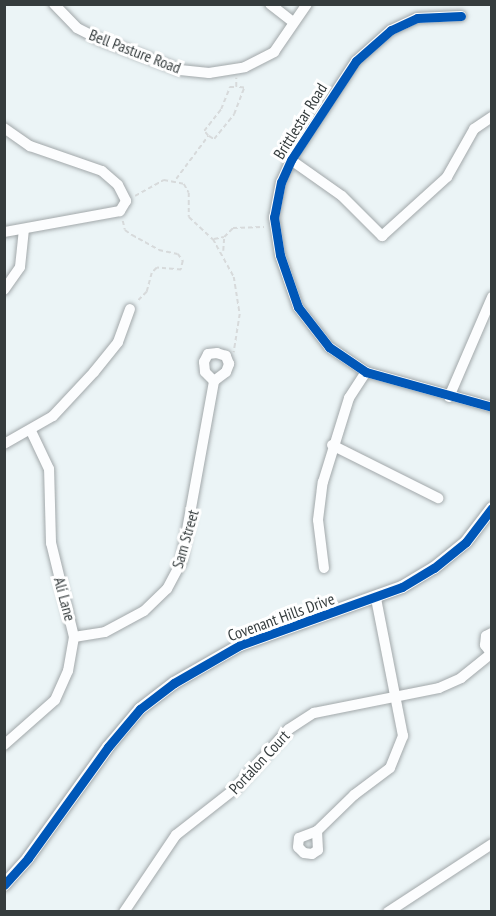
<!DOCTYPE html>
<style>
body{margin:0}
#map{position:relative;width:496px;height:916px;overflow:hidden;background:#ebf4f6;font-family:"PT Sans Narrow",sans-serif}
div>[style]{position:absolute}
.path>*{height:1.5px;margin-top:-0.75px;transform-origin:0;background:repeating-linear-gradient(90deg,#d7dadb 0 4.5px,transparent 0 7.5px)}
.roads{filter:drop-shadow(0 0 2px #a2a8aa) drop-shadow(0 0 2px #a2a8aa)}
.minor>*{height:10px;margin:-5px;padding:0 5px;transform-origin:5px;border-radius:5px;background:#fcfdfe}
.tertiary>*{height:12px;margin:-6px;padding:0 6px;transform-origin:6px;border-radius:6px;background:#fcfdfe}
.cycleway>*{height:9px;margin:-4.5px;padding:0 4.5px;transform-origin:4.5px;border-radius:4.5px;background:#0057b8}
span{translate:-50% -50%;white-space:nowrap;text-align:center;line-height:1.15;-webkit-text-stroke:6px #fff;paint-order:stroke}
.street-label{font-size:16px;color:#353c3d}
.frame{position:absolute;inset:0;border:6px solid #353c3d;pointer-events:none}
</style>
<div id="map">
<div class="path">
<i style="left:209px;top:136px;width:6px;rotate:31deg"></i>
<i style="left:214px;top:139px;width:32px;rotate:-51deg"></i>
<i style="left:234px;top:114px;width:28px;rotate:-69deg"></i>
<i style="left:244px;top:88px;width:8px;rotate:-173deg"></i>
<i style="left:176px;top:179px;width:54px;rotate:-53.3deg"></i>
<i style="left:208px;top:136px;width:6px;rotate:-129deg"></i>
<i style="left:204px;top:131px;width:28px;rotate:-52deg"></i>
<i style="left:221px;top:109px;width:24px;rotate:-68deg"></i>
<i style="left:230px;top:87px;width:6px"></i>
<i style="left:236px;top:87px;width:9px;rotate:-90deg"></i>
<i style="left:135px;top:196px;width:33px;rotate:-29deg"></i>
<i style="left:164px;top:180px;width:20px;rotate:11deg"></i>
<i style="left:184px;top:184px;width:10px;rotate:61deg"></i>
<i style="left:189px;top:193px;width:24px;rotate:90deg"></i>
<i style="left:189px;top:217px;width:33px;rotate:43deg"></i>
<i style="left:213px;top:239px;width:43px;rotate:61.1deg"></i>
<i style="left:234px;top:277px;width:37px;rotate:81deg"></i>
<i style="left:240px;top:314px;width:39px;rotate:99deg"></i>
<i style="left:123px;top:221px;width:9px;rotate:77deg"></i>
<i style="left:125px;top:230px;width:9px;rotate:36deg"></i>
<i style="left:132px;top:235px;width:31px;rotate:29deg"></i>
<i style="left:159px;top:250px;width:19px;rotate:12deg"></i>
<i style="left:178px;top:254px;width:9px;rotate:54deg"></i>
<i style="left:183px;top:261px;width:9px;rotate:103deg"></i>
<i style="left:181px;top:270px;width:24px;rotate:-175deg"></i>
<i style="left:157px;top:268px;width:7px;rotate:135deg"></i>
<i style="left:152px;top:273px;width:20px;rotate:105deg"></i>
<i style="left:147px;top:292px;width:14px;rotate:135deg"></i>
<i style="left:214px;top:239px;width:10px;rotate:-11deg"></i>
<i style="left:223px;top:251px;width:14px;rotate:-86deg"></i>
<i style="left:224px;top:237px;width:13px;rotate:-45deg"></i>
<i style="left:233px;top:228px;width:31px;rotate:-2deg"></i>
</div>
<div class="roads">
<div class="minor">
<i style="left:54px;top:4px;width:33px;rotate:46deg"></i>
<i style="left:77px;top:28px;width:27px;rotate:27deg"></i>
<i style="left:101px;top:40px;width:85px;rotate:20.8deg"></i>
<i style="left:180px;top:70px;width:29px;rotate:6deg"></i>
<i style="left:209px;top:73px;width:36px;rotate:-9deg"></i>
<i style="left:245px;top:67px;width:33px;rotate:-27deg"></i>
<i style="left:274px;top:52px;width:58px;rotate:-55.5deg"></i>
<i style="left:270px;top:4px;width:29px;rotate:38deg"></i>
<i style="left:461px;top:16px;width:44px;rotate:177.4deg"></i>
<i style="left:417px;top:18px;width:29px;rotate:155deg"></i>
<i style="left:391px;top:30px;width:47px;rotate:138.5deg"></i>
<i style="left:356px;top:61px;width:118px;rotate:123.3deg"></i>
<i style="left:291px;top:160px;width:24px;rotate:114deg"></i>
<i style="left:281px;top:182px;width:36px;rotate:101deg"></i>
<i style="left:274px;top:217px;width:38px;rotate:81deg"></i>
<i style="left:280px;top:255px;width:55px;rotate:70.9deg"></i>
<i style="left:298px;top:307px;width:51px;rotate:52.2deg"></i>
<i style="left:329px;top:347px;width:45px;rotate:34deg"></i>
<i style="left:366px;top:372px;width:131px;rotate:15.5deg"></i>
<i style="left:4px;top:128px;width:32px;rotate:35deg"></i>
<i style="left:30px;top:146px;width:76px;rotate:19.1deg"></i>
<i style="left:102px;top:171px;width:21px;rotate:41deg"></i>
<i style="left:118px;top:185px;width:18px;rotate:63deg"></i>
<i style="left:126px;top:201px;width:12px;rotate:121deg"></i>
<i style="left:120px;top:211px;width:118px;rotate:169.7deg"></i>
<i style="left:291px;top:160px;width:62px;rotate:35.2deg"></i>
<i style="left:342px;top:196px;width:57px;rotate:45deg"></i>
<i style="left:382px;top:236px;width:88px;rotate:-42.2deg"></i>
<i style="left:447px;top:177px;width:55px;rotate:-60.6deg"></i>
<i style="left:474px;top:129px;width:22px;rotate:-34deg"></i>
<i style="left:4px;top:290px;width:28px;rotate:-55deg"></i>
<i style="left:20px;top:267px;width:36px;rotate:-84deg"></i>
<i style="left:449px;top:397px;width:109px;rotate:-66.7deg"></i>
<i style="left:4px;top:444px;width:56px;rotate:-29.7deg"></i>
<i style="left:53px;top:416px;width:60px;rotate:-47deg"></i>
<i style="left:94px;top:372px;width:38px;rotate:-51deg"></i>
<i style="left:118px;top:342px;width:35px;rotate:-70deg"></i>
<i style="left:332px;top:445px;width:119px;rotate:26.6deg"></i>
<i style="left:324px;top:568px;width:48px;rotate:-97.1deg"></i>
<i style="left:318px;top:520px;width:38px;rotate:-83deg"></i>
<i style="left:323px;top:482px;width:88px;rotate:-72.8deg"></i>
<i style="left:349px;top:398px;width:31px;rotate:-57deg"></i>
<i style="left:74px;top:637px;width:31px;rotate:-9deg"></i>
<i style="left:105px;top:632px;width:44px;rotate:-28.3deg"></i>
<i style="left:144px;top:611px;width:32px;rotate:-44deg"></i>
<i style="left:167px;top:589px;width:30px;rotate:-62deg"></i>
<i style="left:181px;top:563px;width:185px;rotate:-79.7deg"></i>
<i style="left:214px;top:381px;width:15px;rotate:-37deg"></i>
<i style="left:226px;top:372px;width:9px;rotate:-69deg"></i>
<i style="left:229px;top:364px;width:9px;rotate:-111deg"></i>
<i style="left:226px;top:356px;width:9px;rotate:-162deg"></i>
<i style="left:217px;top:353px;width:9px;rotate:174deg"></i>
<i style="left:208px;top:354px;width:9px;rotate:117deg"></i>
<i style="left:204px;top:362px;width:10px;rotate:84deg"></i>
<i style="left:205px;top:372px;width:13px;rotate:45deg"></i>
<i style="left:491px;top:653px;width:10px;rotate:-127deg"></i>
<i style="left:485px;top:645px;width:9px;rotate:-84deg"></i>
<i style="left:486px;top:636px;width:7px;rotate:-27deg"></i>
<i style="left:4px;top:745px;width:68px;rotate:-41.4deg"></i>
<i style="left:55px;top:700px;width:32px;rotate:-66deg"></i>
<i style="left:68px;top:671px;width:35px;rotate:-80deg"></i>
<i style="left:74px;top:637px;width:97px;rotate:-103.7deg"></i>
<i style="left:51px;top:543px;width:74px;rotate:-91.5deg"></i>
<i style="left:49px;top:469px;width:42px;rotate:-115.3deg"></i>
<i style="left:317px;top:831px;width:19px;rotate:87deg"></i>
<i style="left:318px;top:850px;width:7px;rotate:146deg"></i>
<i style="left:312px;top:854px;width:8px;rotate:-173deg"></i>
<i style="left:304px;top:853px;width:8px;rotate:-135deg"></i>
<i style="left:298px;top:847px;width:9px;rotate:-84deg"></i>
<i style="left:299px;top:838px;width:19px;rotate:-21deg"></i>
<i style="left:317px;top:831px;width:52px;rotate:-44.2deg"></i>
<i style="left:354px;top:795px;width:45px;rotate:-36.9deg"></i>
<i style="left:390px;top:768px;width:35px;rotate:-68deg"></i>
<i style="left:403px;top:736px;width:140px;rotate:-101.1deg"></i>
<i style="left:124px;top:912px;width:93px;rotate:-56deg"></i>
<i style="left:176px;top:835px;width:76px;rotate:-38.1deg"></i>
<i style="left:236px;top:788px;width:79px;rotate:-48.1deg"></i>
<i style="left:289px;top:729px;width:30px;rotate:-33deg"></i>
<i style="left:314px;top:713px;width:127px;rotate:-11.3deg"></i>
<i style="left:439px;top:688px;width:24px;rotate:-24deg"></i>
<i style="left:461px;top:678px;width:40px;rotate:-39deg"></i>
<i style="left:388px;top:912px;width:124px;rotate:-33.2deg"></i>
</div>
<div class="tertiary">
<i style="left:4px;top:885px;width:36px;rotate:-48deg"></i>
<i style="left:28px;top:858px;width:137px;rotate:-54.2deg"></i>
<i style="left:108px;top:747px;width:50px;rotate:-49.9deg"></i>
<i style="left:140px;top:709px;width:43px;rotate:-37.4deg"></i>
<i style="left:174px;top:683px;width:76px;rotate:-29.9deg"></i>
<i style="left:240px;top:645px;width:172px;rotate:-19.7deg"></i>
<i style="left:402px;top:587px;width:37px;rotate:-31deg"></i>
<i style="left:434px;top:568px;width:41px;rotate:-39.1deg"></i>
<i style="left:466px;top:542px;width:43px;rotate:-52.6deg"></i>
</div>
</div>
<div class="cycleway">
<i style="left:461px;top:16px;width:44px;rotate:177.4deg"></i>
<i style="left:417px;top:18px;width:29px;rotate:155deg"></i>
<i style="left:391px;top:30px;width:47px;rotate:138.5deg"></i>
<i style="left:356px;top:61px;width:118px;rotate:123.3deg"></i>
<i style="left:291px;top:160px;width:24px;rotate:114deg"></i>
<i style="left:281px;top:182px;width:36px;rotate:101deg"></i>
<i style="left:274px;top:217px;width:38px;rotate:81deg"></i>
<i style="left:280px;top:255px;width:55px;rotate:70.9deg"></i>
<i style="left:298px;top:307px;width:51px;rotate:52.2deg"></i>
<i style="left:329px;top:347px;width:45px;rotate:34deg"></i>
<i style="left:366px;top:372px;width:131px;rotate:15.5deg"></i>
<i style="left:4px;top:885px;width:36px;rotate:-48deg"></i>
<i style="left:28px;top:858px;width:137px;rotate:-54.2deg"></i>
<i style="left:108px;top:747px;width:50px;rotate:-49.9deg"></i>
<i style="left:140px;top:709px;width:43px;rotate:-37.4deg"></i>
<i style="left:174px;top:683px;width:76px;rotate:-29.9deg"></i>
<i style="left:240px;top:645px;width:172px;rotate:-19.7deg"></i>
<i style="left:402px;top:587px;width:37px;rotate:-31deg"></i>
<i style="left:434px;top:568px;width:41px;rotate:-39.1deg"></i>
<i style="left:466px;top:542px;width:43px;rotate:-52.6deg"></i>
</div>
<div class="street-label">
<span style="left:135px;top:51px;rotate:21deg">Bell Pasture Road</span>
<span style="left:300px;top:121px;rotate:-58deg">Brittlestar Road</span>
<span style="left:185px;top:539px;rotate:-74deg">Sam Street</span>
<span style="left:65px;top:599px;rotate:75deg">Ali Lane</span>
<span style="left:281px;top:617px;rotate:-20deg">Covenant Hills Drive</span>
<span style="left:259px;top:762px;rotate:-47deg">Portalon Court</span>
</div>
<div class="frame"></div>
</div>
